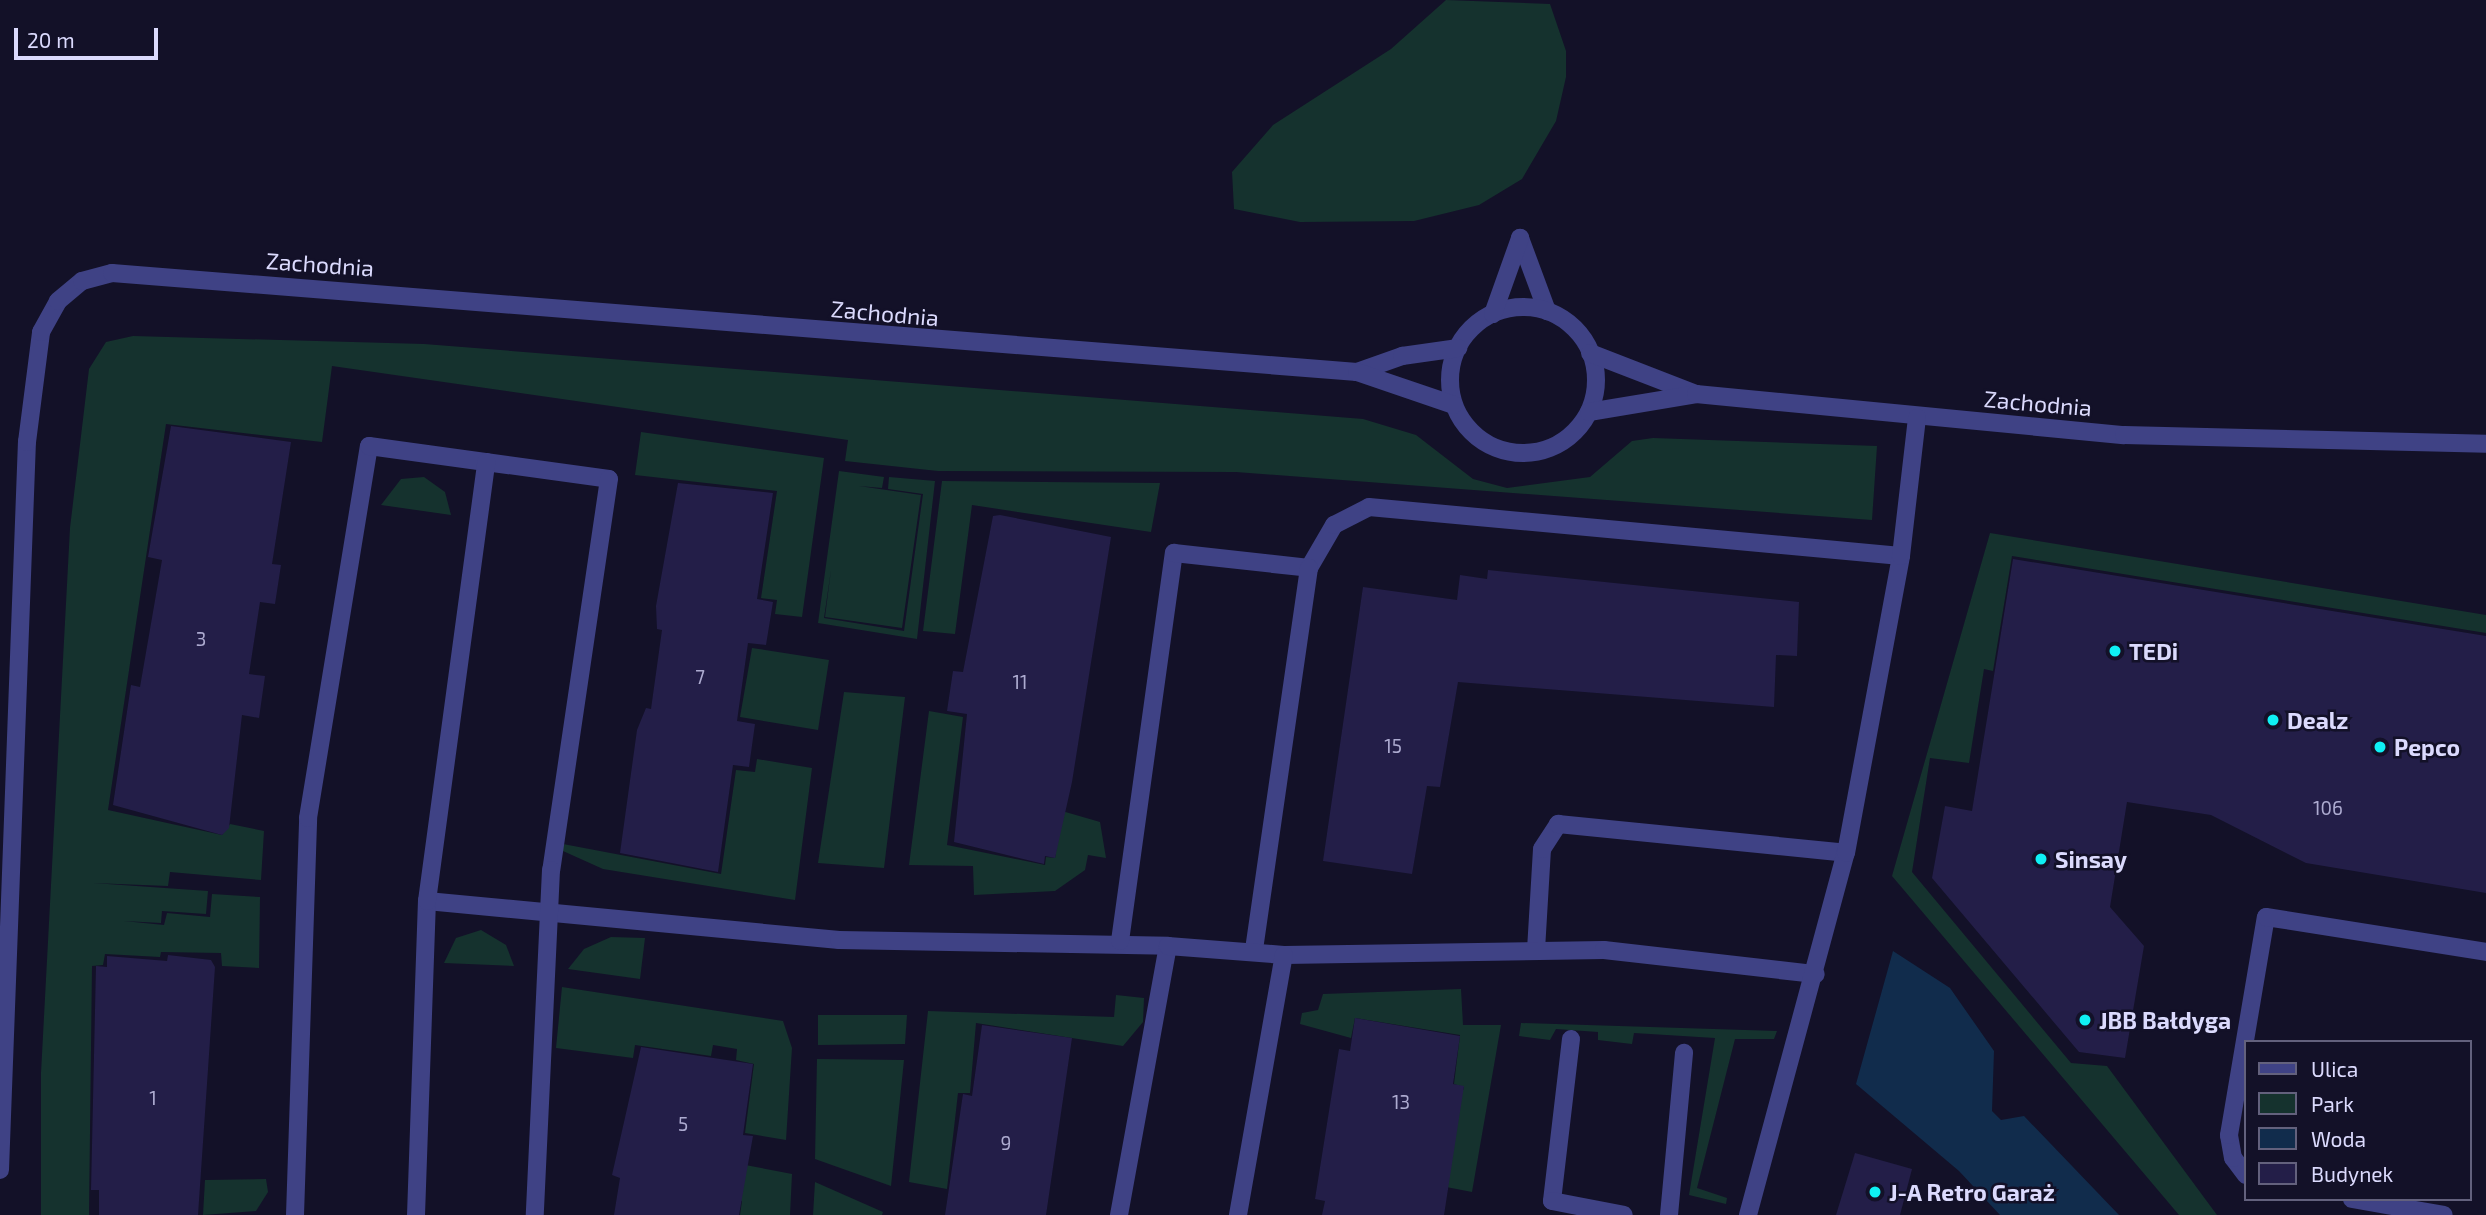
<!DOCTYPE html>
<meta charset="utf-8">
<style>
body{margin:0}
#map{position:relative;width:2486px;height:1215px;overflow:hidden;background:#131128;font-family:"Exo 2",sans-serif}
div>[style]{position:absolute}
.green>*{inset:0;background:#15322e}
.water>*{inset:0;background:#112c4c}
.building>*{inset:0;background:#231e48}
.service>*{height:18px;margin:-9px;padding:0 9px;transform-origin:9px;border-radius:9px;background:#3f4285}
.minor>*{height:18px;margin:-9px;padding:0 9px;transform-origin:9px;border-radius:9px;background:#3f4285}
.minor>.ring{margin:-9px;padding:0;box-sizing:content-box;background:none;border:18px solid #3f4285;border-radius:50%}
.dots>*{width:19px;height:19px;translate:-50% -50%;box-sizing:border-box;border:4px solid #131128;border-radius:50%}
span{translate:-50% -50%;white-space:nowrap;text-align:center;line-height:1.15;-webkit-text-stroke:5px #131128;paint-order:stroke}
.number-label{font-size:19px;color:#adabd0}
.number-label span{-webkit-text-stroke-width:0}
.street-label{font-size:23px;color:#dbdafd}
.poi-label{font-size:23px;color:#dbdafd;font-weight:700}
.left{translate:0 -50%;text-align:left}
.legend{position:absolute;left:2244px;top:1040px;width:228px;height:161px;box-sizing:border-box;background:#131128;border:2px solid #63617d;margin:0;padding:9px 12px;list-style:none;font-size:21px;color:#dbdafd}
.legend li{display:flex;align-items:center;gap:14px;height:35px}
.legend b{width:35px;border:2px solid #63617d}
.scale{position:absolute;left:14px;top:28px;width:144px;height:32px;box-sizing:border-box;border:4px solid #dbdafd;border-top:0;padding-left:9px;font-size:21px;line-height:24px;white-space:nowrap;color:#dbdafd;-webkit-text-stroke:5px #131128;paint-order:stroke}
</style>
<div id="map">
<div class="green">
<i style="clip-path:polygon(1446px 0,1550px 4px,1566px 51px,1566px 77px,1556px 121px,1522px 179px,1479px 205px,1414px 221px,1300px 222px,1234px 209px,1232px 172px,1273px 125px,1391px 49px)"></i>
<i style="clip-path:polygon(133px 336px,424px 344px,1363px 419px,1416px 435px,1473px 479px,1507px 488px,1590px 477px,1632px 441px,1653px 438px,1877px 446px,1872px 520px,1236px 472px,938px 471px,845px 461px,848px 440px,332px 366px,322px 442px,166px 424px,108px 810px,222px 835px,230px 824px,264px 831px,261px 880px,170px 872px,168px 886px,93px 883px,208px 891px,206px 914px,162px 911px,161px 923px,124px 921px,164px 925px,167px 913px,210px 917px,212px 894px,260px 897px,259px 968px,222px 966px,221px 953px,161px 952px,160px 957px,105px 954px,103px 965px,92px 966px,89px 1215px,41px 1215px,41px 1073px,70px 528px,89px 369px,106px 342px)"></i>
<i style="clip-path:polygon(641px 432px,824px 458px,802px 617px,775px 614px,777px 600px,761px 598px,777px 491px,635px 475px)"></i>
<i style="clip-path:polygon(839px 471px,884px 477px,882px 488px,859px 486px,921px 495px,902px 628px,825px 617px,831px 570px,824px 618px,904px 631px,923px 494px,888px 489px,889px 477px,935px 481px,917px 639px,818px 623px)"></i>
<i style="clip-path:polygon(424px 477px,445px 492px,451px 515px,381px 505px,401px 479px)"></i>
<i style="clip-path:polygon(942px 481px,1160px 483px,1151px 532px,972px 505px,955px 634px,923px 631px)"></i>
<i style="clip-path:polygon(1990px 533px,2486px 615px,2486px 633px,2012px 556px,1993px 671px,1984px 669px,1969px 763px,1930px 758px,1912px 872px,2071px 1063px,2107px 1066px,2217px 1215px,2179px 1215px,1892px 876px)"></i>
<i style="clip-path:polygon(752px 648px,829px 660px,818px 730px,740px 717px)"></i>
<i style="clip-path:polygon(844px 692px,905px 697px,884px 868px,818px 863px)"></i>
<i style="clip-path:polygon(929px 711px,963px 717px,947px 845px,1045px 865px,1046px 857px,1055px 858px,1062px 811px,1100px 822px,1106px 858px,1088px 855px,1085px 870px,1055px 891px,974px 895px,973px 866px,909px 865px)"></i>
<i style="clip-path:polygon(757px 759px,812px 768px,795px 900px,603px 869px,563px 851px,563px 844px,721px 874px,736px 770px,755px 772px)"></i>
<i style="clip-path:polygon(481px 930px,506px 945px,514px 966px,444px 963px,456px 938px)"></i>
<i style="clip-path:polygon(611px 937px,645px 938px,640px 979px,568px 969px,584px 949px)"></i>
<i style="clip-path:polygon(562px 987px,783px 1021px,792px 1048px,786px 1140px,745px 1133px,754px 1064px,736px 1060px,737px 1049px,713px 1045px,711px 1056px,635px 1045px,633px 1058px,556px 1048px)"></i>
<i style="clip-path:polygon(1461px 989px,1463px 1025px,1501px 1025px,1472px 1192px,1436px 1185px,1464px 1087px,1454px 1084px,1460px 1035px,1355px 1018px,1351px 1038px,1300px 1024px,1302px 1013px,1318px 1010px,1323px 994px)"></i>
<i style="clip-path:polygon(1116px 995px,1144px 998px,1143px 1022px,1123px 1046px,976px 1023px,970px 1093px,958px 1093px,947px 1189px,909px 1182px,928px 1011px,1114px 1017px)"></i>
<i style="clip-path:polygon(818px 1015px,907px 1015px,905px 1044px,818px 1045px)"></i>
<i style="clip-path:polygon(1521px 1023px,1777px 1031px,1774px 1039px,1735px 1039px,1697px 1188px,1727px 1198px,1726px 1204px,1689px 1195px,1715px 1038px,1634px 1033px,1632px 1044px,1598px 1040px,1598px 1032px,1556px 1029px,1550px 1040px,1519px 1036px)"></i>
<i style="clip-path:polygon(817px 1059px,904px 1060px,891px 1186px,815px 1159px)"></i>
<i style="clip-path:polygon(740px 1164px,792px 1174px,790px 1215px,740px 1215px,742px 1201px,734px 1199px)"></i>
<i style="clip-path:polygon(266px 1179px,268px 1192px,256px 1211px,203px 1215px,205px 1180px)"></i>
<i style="clip-path:polygon(815px 1182px,883px 1212px,882px 1215px,813px 1215px)"></i>
</div>
<div class="water">
<i style="clip-path:polygon(1893px 951px,1950px 988px,1994px 1051px,1992px 1111px,2001px 1120px,2024px 1116px,2119px 1215px,2000px 1215px,1959px 1171px,1856px 1084px)"></i>
</div>
<div class="building">
<i style="clip-path:polygon(171px 426px,291px 442px,272px 564px,281px 565px,275px 604px,260px 602px,249px 674px,265px 676px,259px 718px,242px 715px,229px 828px,222px 835px,113px 805px,131px 685px,140px 687px,162px 560px,148px 557px)"></i>
<i style="clip-path:polygon(678px 483px,773px 493px,757px 599px,773px 602px,766px 645px,748px 643px,737px 721px,755px 724px,749px 767px,733px 765px,718px 872px,620px 853px,637px 730px,646px 708px,651px 709px,662px 630px,657px 629px,656px 606px)"></i>
<i style="clip-path:polygon(1000px 515px,1111px 537px,1072px 782px,1055px 858px,1045px 856px,1044px 864px,954px 842px,967px 714px,947px 711px,953px 671px,963px 672px,993px 516px)"></i>
<i style="clip-path:polygon(2013px 559px,2486px 636px,2486px 893px,2306px 863px,2211px 815px,2127px 802px,2110px 907px,2144px 946px,2125px 1058px,2079px 1052px,1932px 878px,1945px 806px,1972px 811px)"></i>
<i style="clip-path:polygon(1488px 570px,1799px 602px,1797px 656px,1776px 655px,1774px 707px,1458px 682px,1440px 787px,1427px 786px,1412px 874px,1323px 861px,1363px 587px,1457px 600px,1460px 575px,1487px 579px)"></i>
<i style="clip-path:polygon(168px 955px,211px 960px,215px 967px,198px 1215px,99px 1215px,99px 1190px,91px 1190px,96px 966px,107px 967px,107px 956px,167px 961px)"></i>
<i style="clip-path:polygon(1355px 1018px,1460px 1036px,1453px 1084px,1464px 1086px,1444px 1215px,1322px 1215px,1325px 1201px,1315px 1199px,1333px 1086px,1339px 1049px,1350px 1051px)"></i>
<i style="clip-path:polygon(982px 1025px,1072px 1038px,1046px 1215px,945px 1215px,963px 1094px,972px 1096px)"></i>
<i style="clip-path:polygon(641px 1047px,753px 1064px,743px 1135px,753px 1136px,739px 1215px,614px 1215px,620px 1178px,612px 1175px)"></i>
<i style="clip-path:polygon(1855px 1153px,1912px 1169px,1900px 1215px,1836px 1215px)"></i>
</div>
<div class="service">
<i style="left:2246px;top:1175px;width:21px;rotate:-127deg"></i>
<i style="left:2233px;top:1158px;width:23px;rotate:-100deg"></i>
<i style="left:2229px;top:1135px;width:221px;rotate:-80.4deg"></i>
<i style="left:2266px;top:917px;width:223px;rotate:9deg"></i>
<i style="left:2352px;top:1199px;width:93px;rotate:9.9deg"></i>
</div>
<div class="minor">
<i style="left:1520px;top:238px;width:78px;rotate:69.7deg"></i>
<i class="ring" style="left:1450px;top:307px;width:128px;height:128px"></i>
<i style="left:1493px;top:314px;width:81px;rotate:-70.4deg"></i>
<i style="left:1590px;top:353px;width:114px;rotate:21.1deg"></i>
<i style="left:1357px;top:372px;width:48px;rotate:-19.6deg"></i>
<i style="left:1402px;top:356px;width:57px;rotate:-8.1deg"></i>
<i style="left:1589px;top:412px;width:109px;rotate:-9.5deg"></i>
<i style="left:1696px;top:394px;width:430px;rotate:5.5deg"></i>
<i style="left:2124px;top:435px;width:362px;rotate:1.4deg"></i>
<i style="left:1309px;top:568px;width:50px;rotate:-59.8deg"></i>
<i style="left:1334px;top:525px;width:39px;rotate:-27deg"></i>
<i style="left:1369px;top:507px;width:534px;rotate:5.26deg"></i>
<i style="left:427px;top:901px;width:414px;rotate:5.4deg"></i>
<i style="left:839px;top:940px;width:329px;rotate:1deg"></i>
<i style="left:1120px;top:941px;width:392px;rotate:-82.1deg"></i>
<i style="left:1174px;top:553px;width:136px;rotate:6.3deg"></i>
<i style="left:1309px;top:568px;width:387px;rotate:98.2deg"></i>
<i style="left:1536px;top:950px;width:101px;rotate:-86.6deg"></i>
<i style="left:1542px;top:849px;width:30px;rotate:-57deg"></i>
<i style="left:1558px;top:824px;width:289px;rotate:5.7deg"></i>
<i style="left:1571px;top:1039px;width:163px;rotate:96.7deg"></i>
<i style="left:1552px;top:1201px;width:73px;rotate:11deg"></i>
<i style="left:0;top:1170px;width:729px;rotate:-87.88deg"></i>
<i style="left:27px;top:442px;width:111px;rotate:-82.7deg"></i>
<i style="left:41px;top:332px;width:35px;rotate:-61deg"></i>
<i style="left:58px;top:301px;width:31px;rotate:-40deg"></i>
<i style="left:82px;top:281px;width:31px;rotate:-15deg"></i>
<i style="left:112px;top:273px;width:1249px;rotate:4.55deg"></i>
<i style="left:1357px;top:372px;width:102px;rotate:18.8deg"></i>
<i style="left:295px;top:1215px;width:397px;rotate:-88.1deg"></i>
<i style="left:308px;top:818px;width:377px;rotate:-80.7deg"></i>
<i style="left:369px;top:446px;width:242px;rotate:7.8deg"></i>
<i style="left:609px;top:479px;width:395px;rotate:98.4deg"></i>
<i style="left:551px;top:870px;width:345px;rotate:92.7deg"></i>
<i style="left:416px;top:1215px;width:314px;rotate:-88deg"></i>
<i style="left:427px;top:901px;width:443px;rotate:-82.3deg"></i>
<i style="left:1119px;top:1215px;width:273px;rotate:-79.7deg"></i>
<i style="left:1168px;top:946px;width:116px;rotate:4.4deg"></i>
<i style="left:1284px;top:955px;width:320px;rotate:-0.9deg"></i>
<i style="left:1604px;top:950px;width:213px;rotate:6.5deg"></i>
<i style="left:1238px;top:1215px;width:264px;rotate:-80deg"></i>
<i style="left:1669px;top:1215px;width:163px;rotate:-84.7deg"></i>
<i style="left:1748px;top:1215px;width:375px;rotate:-74.9deg"></i>
<i style="left:1846px;top:853px;width:302px;rotate:-79.5deg"></i>
<i style="left:1901px;top:556px;width:139px;rotate:-83.4deg"></i>
</div>
<div class="dots">
<i style="left:2115px;top:651px;background:#0ff0f4"></i>
<i style="left:2273px;top:720px;background:#0ff0f4"></i>
<i style="left:2380px;top:747px;background:#0ff0f4"></i>
<i style="left:2041px;top:859px;background:#0ff0f4"></i>
<i style="left:2085px;top:1020px;background:#0ff0f4"></i>
<i style="left:1875px;top:1192px;background:#0ff0f4"></i>
</div>
<div class="number-label">
<span style="left:201px;top:639px">3</span>
<span style="left:700px;top:677px">7</span>
<span style="left:1020px;top:682px">11</span>
<span style="left:1393px;top:746px">15</span>
<span style="left:2328px;top:808px">106</span>
<span style="left:153px;top:1098px">1</span>
<span style="left:1401px;top:1102px">13</span>
<span style="left:683px;top:1124px">5</span>
<span style="left:1006px;top:1143px">9</span>
</div>
<div class="street-label">
<span style="left:320px;top:264px;rotate:4deg">Zachodnia</span>
<span style="left:885px;top:313px;rotate:5deg">Zachodnia</span>
<span style="left:2038px;top:403px;rotate:5deg">Zachodnia</span>
</div>
<div class="poi-label">
<span class="left" style="left:2129px;top:651px">TEDi</span>
<span class="left" style="left:2287px;top:720px">Dealz</span>
<span class="left" style="left:2394px;top:747px">Pepco</span>
<span class="left" style="left:2055px;top:859px">Sinsay</span>
<span class="left" style="left:2099px;top:1020px">JBB Bałdyga</span>
<span class="left" style="left:1889px;top:1192px">J-A Retro Garaż</span>
</div>
<ul class="legend">
<li><b style="height:9px;background:#3f4285"></b>Ulica</li>
<li><b style="height:19px;background:#15322e"></b>Park</li>
<li><b style="height:19px;background:#112c4c"></b>Woda</li>
<li><b style="height:19px;background:#231e48"></b>Budynek</li>
</ul>
<div class="scale">20 m</div>
</div>
